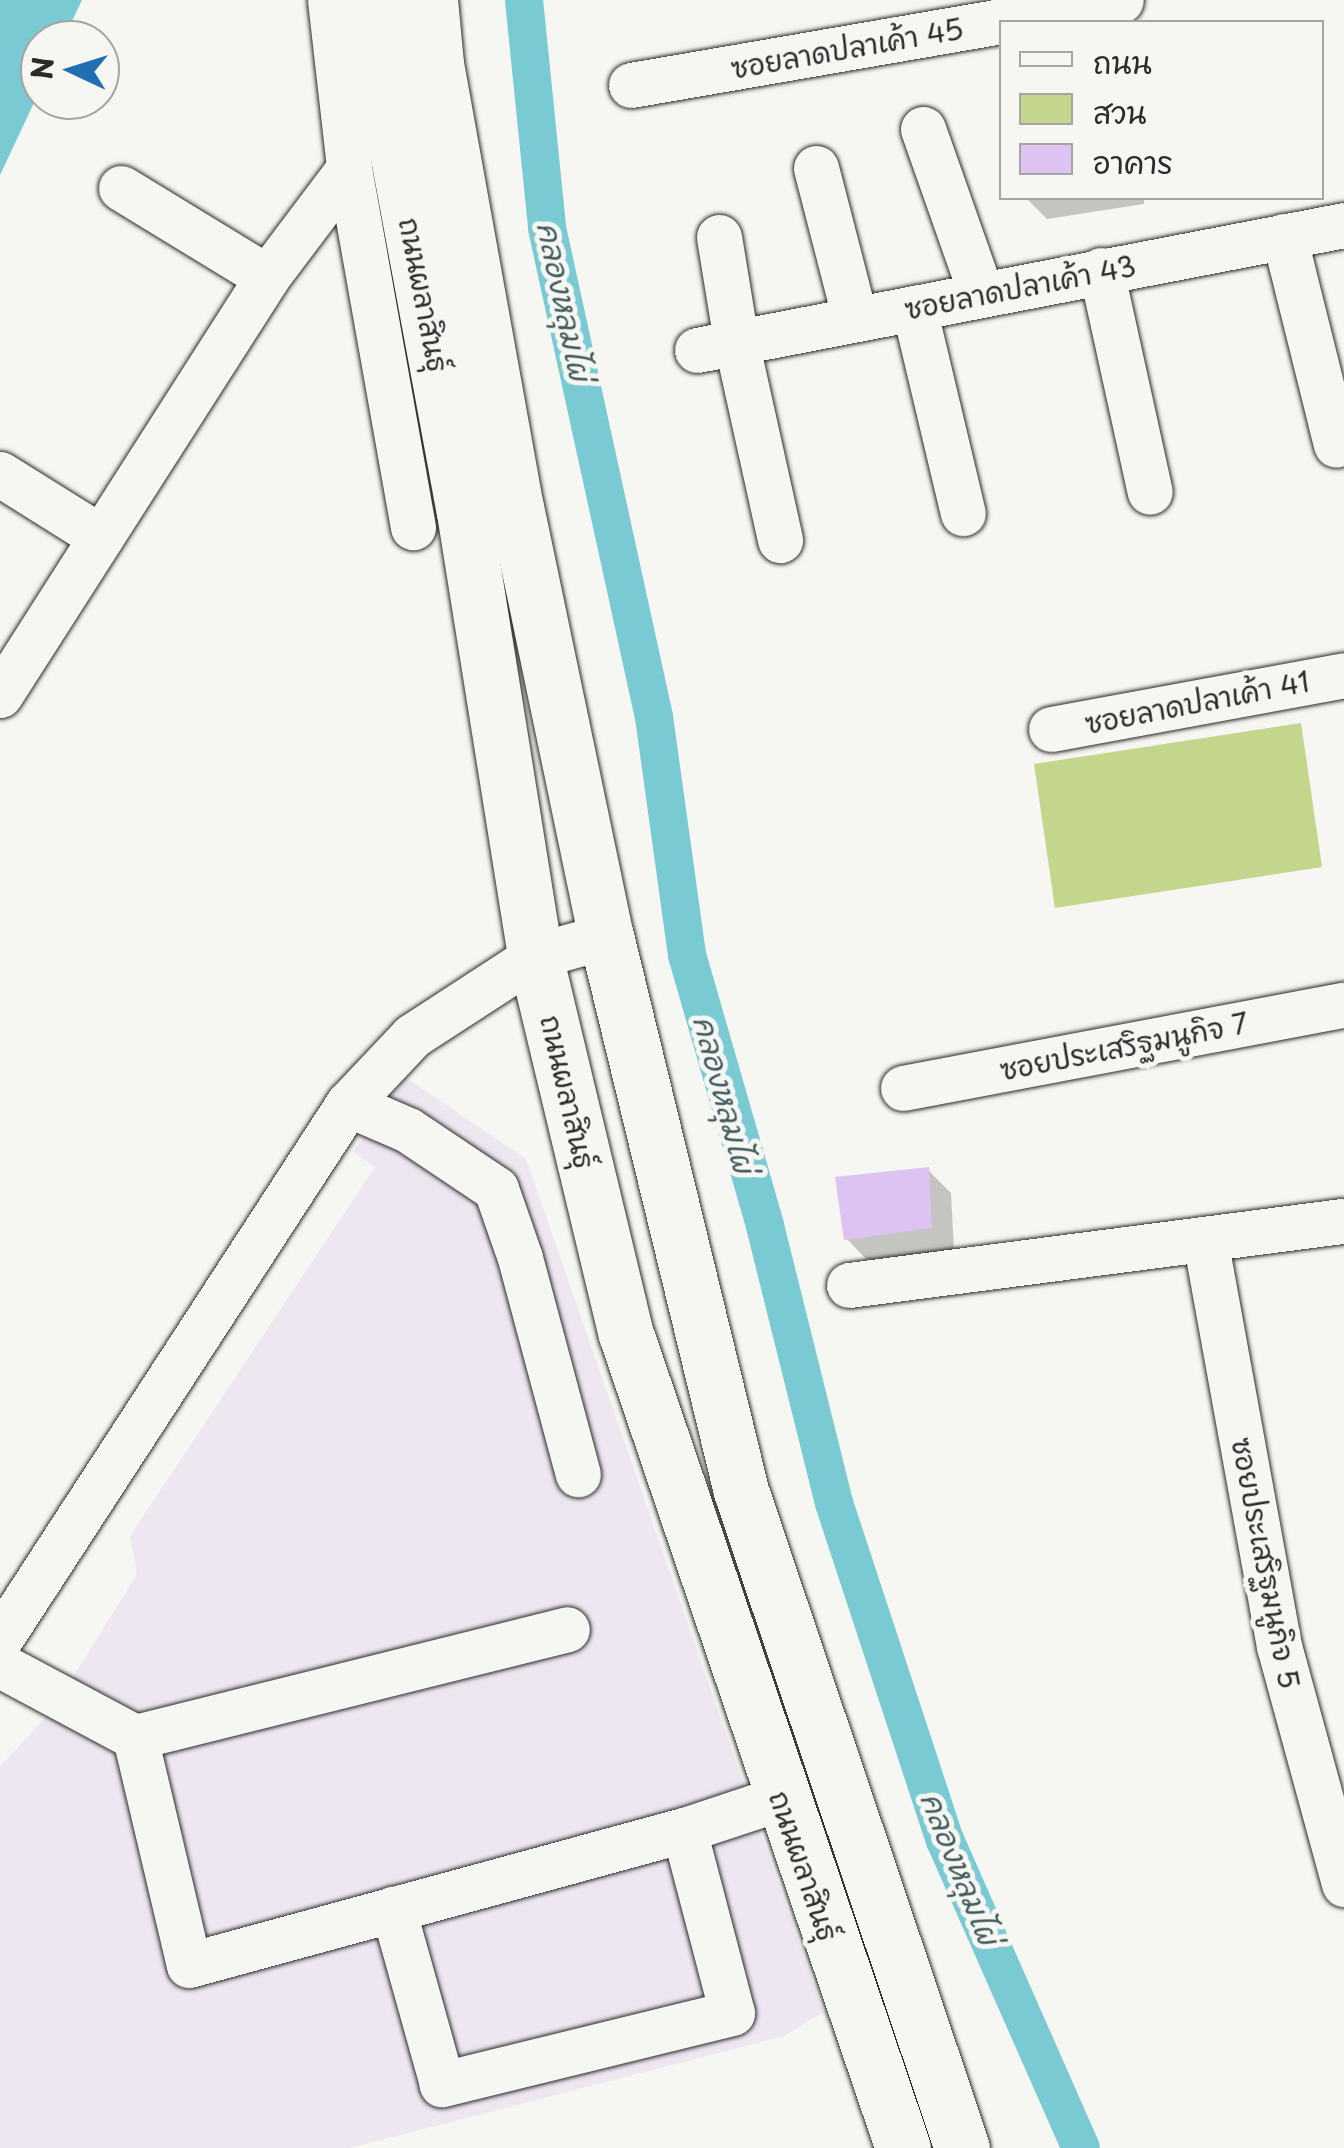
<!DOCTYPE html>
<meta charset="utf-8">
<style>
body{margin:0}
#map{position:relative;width:1344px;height:2148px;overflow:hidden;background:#f6f6f2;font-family:"Playpen Sans","Playpen Sans Thai",sans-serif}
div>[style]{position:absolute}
.built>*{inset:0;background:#eee7f2}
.green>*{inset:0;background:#c3d68b}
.water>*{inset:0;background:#79cad3}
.shadow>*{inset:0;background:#0003}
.canal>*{height:38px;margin:-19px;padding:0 19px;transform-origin:19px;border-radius:19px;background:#79cad3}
.building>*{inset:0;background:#dcc3f2}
.roads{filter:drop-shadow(0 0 2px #2b2b2b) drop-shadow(0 0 2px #2b2b2b)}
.minor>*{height:45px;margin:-22.5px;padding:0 22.5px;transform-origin:22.5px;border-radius:22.5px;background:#f6f6f2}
.major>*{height:55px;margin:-27.5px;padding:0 27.5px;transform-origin:27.5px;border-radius:27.5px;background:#f6f6f2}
span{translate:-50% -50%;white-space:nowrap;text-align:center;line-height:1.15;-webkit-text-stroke:10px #f6f6f2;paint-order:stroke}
.street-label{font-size:28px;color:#2b2b2b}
.water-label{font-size:30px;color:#425b5d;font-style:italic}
.legend{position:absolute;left:999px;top:20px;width:325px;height:180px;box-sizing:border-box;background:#f6f6f2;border:2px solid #a5a5a2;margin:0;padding:12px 18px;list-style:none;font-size:30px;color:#2b2b2b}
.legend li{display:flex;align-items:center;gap:20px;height:50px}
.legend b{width:50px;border:2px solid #a5a5a2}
.north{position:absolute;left:20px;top:20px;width:100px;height:100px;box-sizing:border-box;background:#f6f6f2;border:2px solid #a5a5a2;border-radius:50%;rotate:274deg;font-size:28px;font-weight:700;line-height:40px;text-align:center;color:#2b2b2b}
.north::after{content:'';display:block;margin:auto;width:35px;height:45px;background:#1f6fb2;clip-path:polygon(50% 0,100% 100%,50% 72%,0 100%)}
</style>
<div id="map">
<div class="built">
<i style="clip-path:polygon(405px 1077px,526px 1159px,823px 2012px,784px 2036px,350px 2148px,0 2148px,0 1767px,54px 1708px,137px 1574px,130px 1536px,375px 1167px,353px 1152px)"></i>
</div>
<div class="green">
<i style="clip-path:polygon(1301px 723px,1322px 867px,1055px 908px,1034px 764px)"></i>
</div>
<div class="water">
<i style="clip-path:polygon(0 0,82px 0,63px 40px,40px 40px,40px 90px,0 175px)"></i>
</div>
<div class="shadow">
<i style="clip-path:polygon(1026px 198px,1144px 198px,1144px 204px,1047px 219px)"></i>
<i style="clip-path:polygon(928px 1170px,951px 1193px,954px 1250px,869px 1262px,846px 1238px)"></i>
</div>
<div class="canal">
<i style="left:524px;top:0;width:229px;rotate:84.2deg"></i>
<i style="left:547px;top:228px;width:501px;rotate:77.66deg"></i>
<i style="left:654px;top:717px;width:240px;rotate:82.1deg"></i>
<i style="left:687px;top:955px;width:282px;rotate:73.9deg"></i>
<i style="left:765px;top:1226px;width:285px;rotate:76deg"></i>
<i style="left:834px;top:1503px;width:355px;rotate:71.8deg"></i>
<i style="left:945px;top:1840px;width:337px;rotate:66.2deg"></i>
</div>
<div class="building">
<i style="clip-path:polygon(929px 1167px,932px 1228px,844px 1240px,835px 1177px)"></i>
</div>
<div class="roads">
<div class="minor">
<i style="left:330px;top:0;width:169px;rotate:83.5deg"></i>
<i style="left:349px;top:168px;width:365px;rotate:79.9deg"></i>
<i style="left:631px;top:85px;width:497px;rotate:-9.8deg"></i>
<i style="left:923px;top:129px;width:175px;rotate:70.6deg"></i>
<i style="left:816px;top:168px;width:156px;rotate:75.5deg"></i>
<i style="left:121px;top:188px;width:171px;rotate:31.4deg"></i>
<i style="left:1284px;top:236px;width:215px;rotate:76deg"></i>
<i style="left:719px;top:237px;width:105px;rotate:80.7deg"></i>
<i style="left:736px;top:341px;width:204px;rotate:77.5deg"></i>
<i style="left:1101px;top:270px;width:227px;rotate:77.6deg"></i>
<i style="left:914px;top:308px;width:211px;rotate:76.6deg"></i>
<i style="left:697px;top:350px;width:659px;rotate:-10.93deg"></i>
<i style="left:0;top:474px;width:119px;rotate:32deg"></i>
<i style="left:0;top:695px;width:496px;rotate:-57.4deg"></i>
<i style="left:267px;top:277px;width:136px;rotate:-53deg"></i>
<i style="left:1051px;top:729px;width:298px;rotate:-10.4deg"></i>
<i style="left:903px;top:1088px;width:449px;rotate:-10.7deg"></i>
<i style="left:348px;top:1104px;width:65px;rotate:23.4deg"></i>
<i style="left:408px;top:1130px;width:106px;rotate:33.8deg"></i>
<i style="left:496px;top:1189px;width:73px;rotate:70.8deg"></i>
<i style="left:520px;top:1258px;width:224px;rotate:75deg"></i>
<i style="left:1205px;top:1239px;width:414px;rotate:79.7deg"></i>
<i style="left:1279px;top:1646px;width:247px;rotate:74.7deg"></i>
<i style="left:849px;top:1285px;width:499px;rotate:-7.4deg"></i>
<i style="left:0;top:1639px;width:638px;rotate:-56.96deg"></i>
<i style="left:348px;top:1104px;width:93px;rotate:-46.7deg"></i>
<i style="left:412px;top:1036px;width:147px;rotate:-33deg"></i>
<i style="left:535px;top:956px;width:74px;rotate:-15.7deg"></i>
<i style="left:0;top:1665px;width:153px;rotate:28.1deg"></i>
<i style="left:135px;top:1737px;width:445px;rotate:-14deg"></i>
<i style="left:135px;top:1737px;width:234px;rotate:76.7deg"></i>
<i style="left:189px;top:1965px;width:513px;rotate:-15.26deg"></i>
<i style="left:684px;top:1830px;width:189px;rotate:75.3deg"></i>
<i style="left:732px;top:2013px;width:299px;rotate:166.2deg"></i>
<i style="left:442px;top:2084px;width:182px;rotate:-105.6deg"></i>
<i style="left:684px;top:1830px;width:102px;rotate:-18.3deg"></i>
</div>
<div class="major">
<i style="left:379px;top:0;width:92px;rotate:85.6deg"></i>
<i style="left:386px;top:92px;width:427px;rotate:79.5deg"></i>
<i style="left:464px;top:512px;width:450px;rotate:80.9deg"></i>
<i style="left:535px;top:956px;width:389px;rotate:76.5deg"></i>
<i style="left:626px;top:1334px;width:860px;rotate:71.21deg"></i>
<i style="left:430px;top:0;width:64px;rotate:84.6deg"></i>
<i style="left:436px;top:64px;width:450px;rotate:79.8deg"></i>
<i style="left:516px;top:507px;width:438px;rotate:78.2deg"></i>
<i style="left:606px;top:936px;width:571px;rotate:76.33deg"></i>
<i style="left:741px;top:1491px;width:693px;rotate:71.41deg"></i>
</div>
</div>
<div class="street-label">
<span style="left:847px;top:48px;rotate:-10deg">ซอยลาดปลาเค้า 45</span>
<span style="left:1020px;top:287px;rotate:-11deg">ซอยลาดปลาเค้า 43</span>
<span style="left:424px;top:295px;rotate:79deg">ถนนผลาสินธุ์</span>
<span style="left:1197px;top:702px;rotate:-11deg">ซอยลาดปลาเค้า 41</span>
<span style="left:1124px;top:1046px;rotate:-11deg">ซอยประเสริฐมนูกิจ 7</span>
<span style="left:568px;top:1092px;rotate:77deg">ถนนผลาสินธุ์</span>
<span style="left:1266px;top:1563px;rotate:79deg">ซอยประเสริฐมนูกิจ 5</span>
<span style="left:804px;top:1866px;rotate:71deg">ถนนผลาสินธุ์</span>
</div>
<div class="water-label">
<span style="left:565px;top:301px;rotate:78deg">คลองหลุมไผ่</span>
<span style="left:725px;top:1094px;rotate:75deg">คลองหลุมไผ่</span>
<span style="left:961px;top:1868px;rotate:68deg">คลองหลุมไผ่</span>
</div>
<ul class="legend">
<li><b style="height:12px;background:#f6f6f2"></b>ถนน</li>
<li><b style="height:28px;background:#c3d68b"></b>สวน</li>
<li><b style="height:28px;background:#dcc3f2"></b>อาคาร</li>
</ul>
<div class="north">N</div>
</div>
